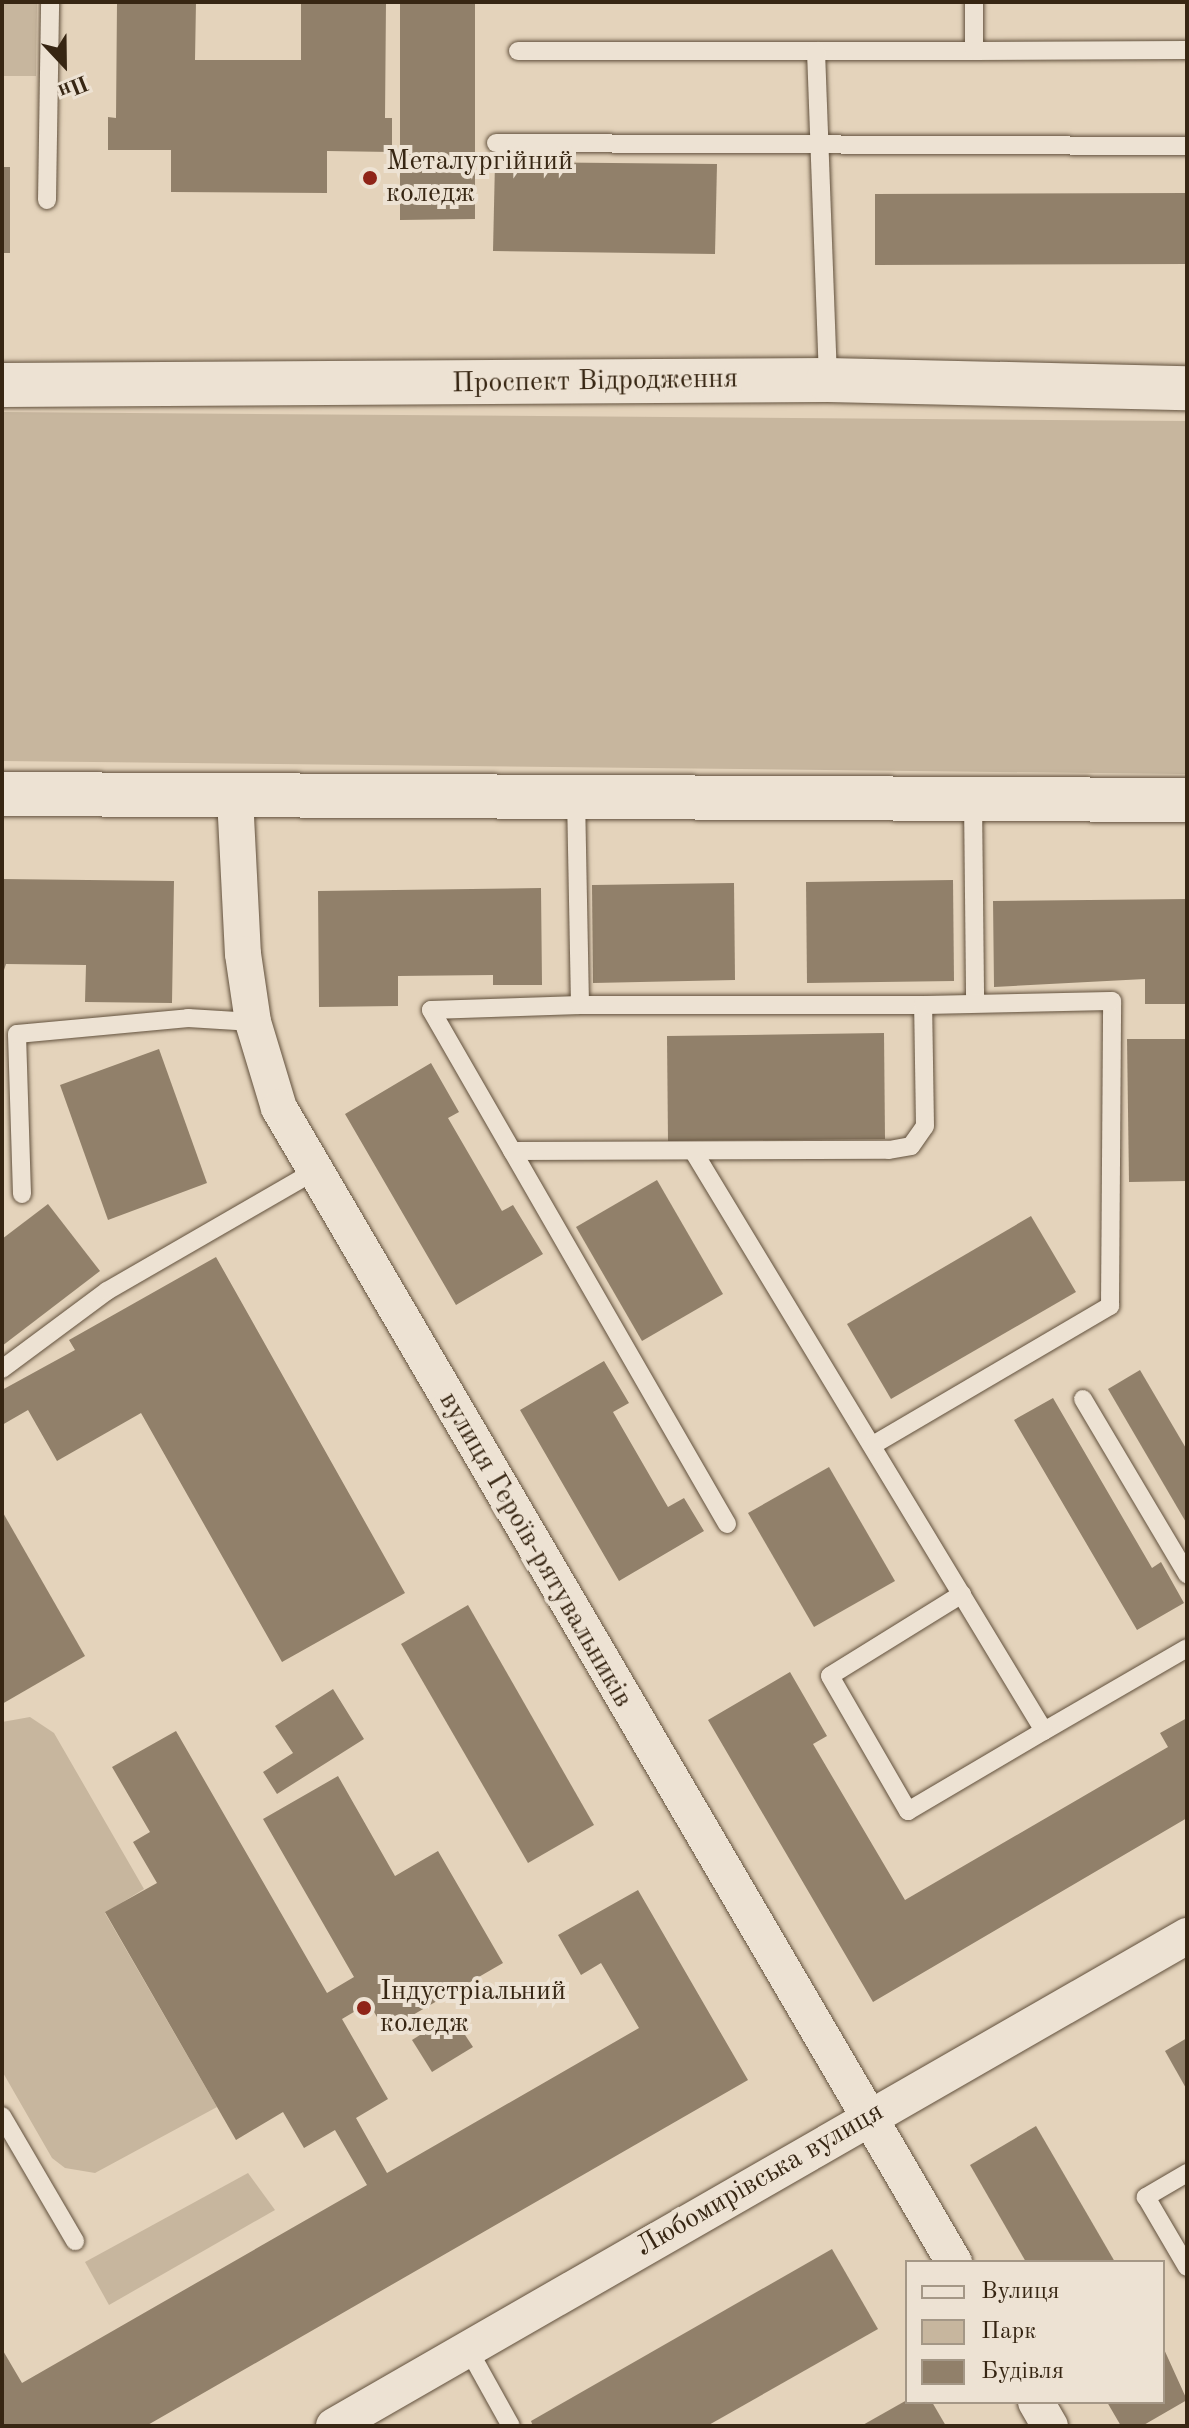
<!DOCTYPE html>
<meta charset="utf-8">
<style>
body{margin:0}
#map{position:relative;width:1189px;height:2428px;overflow:hidden;background:#e4d3bb;font-family:"Old Standard TT",serif}
div>[style]{position:absolute}
.green>*{inset:0;background:#c7b69e}
.building>*{inset:0;background:#91806a}
.roads{filter:drop-shadow(0 0 2px #62513d) drop-shadow(0 0 2px #62513d)}
.lane>*{height:18px;margin:-9px;padding:0 9px;transform-origin:9px;border-radius:9px;background:#ede2d3}
.street>*{height:36px;margin:-18px;padding:0 18px;transform-origin:18px;border-radius:18px;background:#ede2d3}
.secondary>*{height:44px;margin:-22px;padding:0 22px;transform-origin:22px;border-radius:22px;background:#ede2d3}
.dots>*{width:22px;height:22px;translate:-50% -50%;box-sizing:border-box;border:4px solid #ede2d3;border-radius:50%}
span{translate:-50% -50%;white-space:nowrap;text-align:center;line-height:1.15;-webkit-text-stroke:8px #ede2d3;paint-order:stroke}
.poi-label{font-size:28px;color:#372613}
.left{translate:0 -50%;text-align:left}
.street-label{font-size:28px;color:#372613}
.frame{position:absolute;inset:0;border:4px solid #372613;pointer-events:none}
.legend{position:absolute;left:905px;top:2260px;width:260px;height:144px;box-sizing:border-box;background:#ede2d3;border:2px solid #a49786;margin:0;padding:10px 14px;list-style:none;font-size:24px;color:#372613}
.legend li{display:flex;align-items:center;gap:16px;height:40px}
.legend b{width:40px;border:2px solid #a49786}
.north{position:absolute;left:24px;top:24px;width:80px;height:80px;-webkit-text-stroke:6px #ede2d3;paint-order:stroke;rotate:158deg;font-size:22px;font-weight:700;line-height:32px;text-align:center;color:#372613}
.north::after{content:'';display:block;margin:auto;width:28px;height:36px;background:#372613;clip-path:polygon(50% 0,100% 100%,50% 72%,0 100%)}
</style>
<div id="map">
<div class="green">
<i style="clip-path:polygon(2px 2px,37px 2px,36px 76px,2px 76px)"></i>
<i style="clip-path:polygon(2px 412px,1187px 421px,1187px 774px,2px 761px)"></i>
<i style="clip-path:polygon(30px 1717px,54px 1733px,144px 1889px,105px 1913px,217px 2107px,95px 2173px,65px 2168px,52px 2158px,2px 2071px,2px 1722px)"></i>
<i style="clip-path:polygon(248px 2173px,275px 2210px,109px 2305px,85px 2262px)"></i>
</div>
<div class="building">
<i style="clip-path:polygon(117px 2px,196px 2px,195px 60px,301px 60px,301px 2px,386px 2px,385px 118px,392px 118px,392px 152px,327px 151px,327px 193px,171px 192px,171px 150px,108px 150px,108px 117px,116px 118px)"></i>
<i style="clip-path:polygon(400px 2px,475px 2px,475px 219px,400px 220px)"></i>
<i style="clip-path:polygon(495px 162px,717px 164px,715px 254px,493px 251px)"></i>
<i style="clip-path:polygon(2px 167px,10px 167px,10px 253px,2px 253px)"></i>
<i style="clip-path:polygon(1187px 193px,1187px 264px,875px 265px,875px 194px)"></i>
<i style="clip-path:polygon(2px 879px,174px 881px,172px 1003px,85px 1002px,86px 965px,6px 964px,2px 976px)"></i>
<i style="clip-path:polygon(953px 880px,954px 981px,807px 983px,806px 882px)"></i>
<i style="clip-path:polygon(734px 883px,735px 980px,593px 983px,592px 885px)"></i>
<i style="clip-path:polygon(541px 888px,542px 985px,493px 985px,493px 975px,398px 976px,398px 1006px,319px 1007px,318px 891px)"></i>
<i style="clip-path:polygon(1187px 899px,1187px 1004px,1145px 1004px,1145px 979px,994px 987px,993px 901px)"></i>
<i style="clip-path:polygon(884px 1033px,885px 1139px,668px 1141px,667px 1036px)"></i>
<i style="clip-path:polygon(1127px 1039px,1187px 1039px,1187px 1181px,1129px 1182px)"></i>
<i style="clip-path:polygon(159px 1049px,207px 1183px,108px 1220px,60px 1085px)"></i>
<i style="clip-path:polygon(431px 1063px,459px 1112px,448px 1118px,502px 1211px,513px 1205px,543px 1254px,456px 1305px,345px 1114px)"></i>
<i style="clip-path:polygon(657px 1180px,723px 1294px,642px 1341px,576px 1227px)"></i>
<i style="clip-path:polygon(48px 1204px,100px 1271px,2px 1346px,2px 1239px)"></i>
<i style="clip-path:polygon(1031px 1216px,1076px 1292px,891px 1399px,847px 1324px)"></i>
<i style="clip-path:polygon(216px 1257px,405px 1593px,282px 1662px,141px 1413px,57px 1461px,28px 1410px,2px 1425px,2px 1390px,75px 1350px,69px 1340px)"></i>
<i style="clip-path:polygon(604px 1361px,629px 1403px,613px 1412px,665px 1502px,668px 1507px,684px 1498px,704px 1531px,619px 1581px,520px 1410px)"></i>
<i style="clip-path:polygon(1140px 1370px,1187px 1450px,1187px 1524px,1108px 1389px)"></i>
<i style="clip-path:polygon(1053px 1398px,1152px 1568px,1161px 1562px,1184px 1603px,1137px 1630px,1014px 1420px)"></i>
<i style="clip-path:polygon(829px 1467px,895px 1581px,814px 1627px,748px 1513px)"></i>
<i style="clip-path:polygon(2px 1511px,85px 1656px,2px 1704px)"></i>
<i style="clip-path:polygon(468px 1605px,594px 1825px,528px 1863px,401px 1644px)"></i>
<i style="clip-path:polygon(790px 1672px,827px 1736px,813px 1744px,905px 1900px,1168px 1747px,1160px 1733px,1187px 1718px,1187px 1818px,873px 2002px,708px 1720px)"></i>
<i style="clip-path:polygon(333px 1689px,364px 1739px,277px 1794px,263px 1772px,293px 1753px,275px 1726px)"></i>
<i style="clip-path:polygon(176px 1731px,327px 1993px,354px 1977px,263px 1819px,338px 1776px,395px 1876px,438px 1851px,503px 1963px,385px 2031px,369px 2003px,342px 2019px,388px 2099px,356px 2118px,387px 2173px,639px 2028px,601px 1963px,581px 1975px,558px 1935px,638px 1890px,748px 2080px,146px 2426px,2px 2426px,2px 2349px,22px 2383px,367px 2185px,335px 2130px,304px 2148px,283px 2112px,236px 2140px,105px 1912px,157px 1883px,133px 1842px,150px 1832px,112px 1767px)"></i>
<i style="clip-path:polygon(452px 2015px,473px 2047px,432px 2072px,412px 2040px)"></i>
<i style="clip-path:polygon(1187px 2038px,1187px 2090px,1165px 2051px)"></i>
<i style="clip-path:polygon(1036px 2126px,1061px 2169px,1115px 2262px,1026px 2262px,970px 2165px)"></i>
<i style="clip-path:polygon(832px 2249px,878px 2329px,707px 2426px,533px 2426px,531px 2421px)"></i>
<i style="clip-path:polygon(1163px 2347px,1187px 2400px,1142px 2426px,1121px 2426px,1107px 2402px,1163px 2402px)"></i>
<i style="clip-path:polygon(907px 2400px,932px 2402px,946px 2426px,861px 2426px)"></i>
</div>
<div class="roads">
<div class="lane">
<i style="left:518px;top:51px;width:456px"></i>
<i style="left:974px;top:51px;width:49px;rotate:-90deg"></i>
<i style="left:816px;top:51px;width:329px;rotate:87.9deg"></i>
<i style="left:974px;top:51px;width:213px;rotate:-0.3deg"></i>
<i style="left:496px;top:143px;width:691px;rotate:0.25deg"></i>
<i style="left:47px;top:200px;width:198px;rotate:-89.1deg"></i>
<i style="left:576px;top:796px;width:209px;rotate:88.9deg"></i>
<i style="left:580px;top:1005px;width:149px;rotate:178.1deg"></i>
<i style="left:431px;top:1010px;width:593px;rotate:60.06deg"></i>
<i style="left:973px;top:799px;width:204px;rotate:89.4deg"></i>
<i style="left:512px;top:1151px;width:377px;rotate:-0.2deg"></i>
<i style="left:889px;top:1150px;width:22px;rotate:-10deg"></i>
<i style="left:911px;top:1146px;width:24px;rotate:-55deg"></i>
<i style="left:925px;top:1126px;width:121px;rotate:-90.9deg"></i>
<i style="left:923px;top:1005px;width:343px;rotate:180deg"></i>
<i style="left:695px;top:1154px;width:674px;rotate:58.83deg"></i>
<i style="left:1044px;top:1731px;width:165px;rotate:-30.1deg"></i>
<i style="left:22px;top:1194px;width:160px;rotate:-91.8deg"></i>
<i style="left:17px;top:1034px;width:172px;rotate:-5.3deg"></i>
<i style="left:188px;top:1018px;width:65px;rotate:3.5deg"></i>
<i style="left:2px;top:1369px;width:131px;rotate:-36.6deg"></i>
<i style="left:107px;top:1291px;width:238px;rotate:-30deg"></i>
<i style="left:1083px;top:1399px;width:204px;rotate:59.3deg"></i>
<i style="left:873px;top:1445px;width:275px;rotate:-30.4deg"></i>
<i style="left:1110px;top:1306px;width:305px;rotate:-89.6deg"></i>
<i style="left:1112px;top:1001px;width:189px;rotate:178.8deg"></i>
<i style="left:962px;top:1594px;width:155px;rotate:148.2deg"></i>
<i style="left:830px;top:1676px;width:156px;rotate:60deg"></i>
<i style="left:908px;top:1811px;width:158px;rotate:-30.5deg"></i>
<i style="left:2px;top:2116px;width:145px;rotate:59.7deg"></i>
<i style="left:1187px;top:2173px;width:48px;rotate:149.7deg"></i>
<i style="left:1146px;top:2197px;width:81px;rotate:59.6deg"></i>
<i style="left:467px;top:2347px;width:90px;rotate:60.9deg"></i>
</div>
<div class="street">
<i style="left:235px;top:797px;width:157px;rotate:87.1deg"></i>
<i style="left:243px;top:954px;width:69px;rotate:81.6deg"></i>
<i style="left:253px;top:1022px;width:90px;rotate:73.2deg"></i>
<i style="left:279px;top:1108px;width:1337px;rotate:59.68deg"></i>
<i style="left:1036px;top:2402px;width:28px;rotate:60deg"></i>
<i style="left:334px;top:2426px;width:984px;rotate:-29.87deg"></i>
</div>
<div class="secondary">
<i style="left:2px;top:385px;width:826px;rotate:-0.35deg"></i>
<i style="left:828px;top:380px;width:359px;rotate:1.3deg"></i>
<i style="left:2px;top:794px;width:1185px;rotate:0.29deg"></i>
</div>
</div>
<div class="dots">
<i style="left:370px;top:178px;background:#8f2418"></i>
<i style="left:364px;top:2008px;background:#8f2418"></i>
</div>
<div class="poi-label">
<span class="left" style="left:386px;top:178px">Металургійний<br>коледж</span>
<span class="left" style="left:380px;top:2008px">Індустріальний<br>коледж</span>
</div>
<div class="street-label">
<span style="left:595px;top:382px;rotate:-1deg">Проспект Відродження</span>
<span style="left:535px;top:1550px;rotate:60deg">вулиця Героїв-рятувальників</span>
<span style="left:760px;top:2180px;rotate:-30deg">Любомирівська вулиця</span>
</div>
<div class="frame"></div>
<ul class="legend">
<li><b style="height:10px;background:#ede2d3"></b>Вулиця</li>
<li><b style="height:22px;background:#c7b69e"></b>Парк</li>
<li><b style="height:22px;background:#91806a"></b>Будівля</li>
</ul>
<div class="north">Пн</div>
</div>
